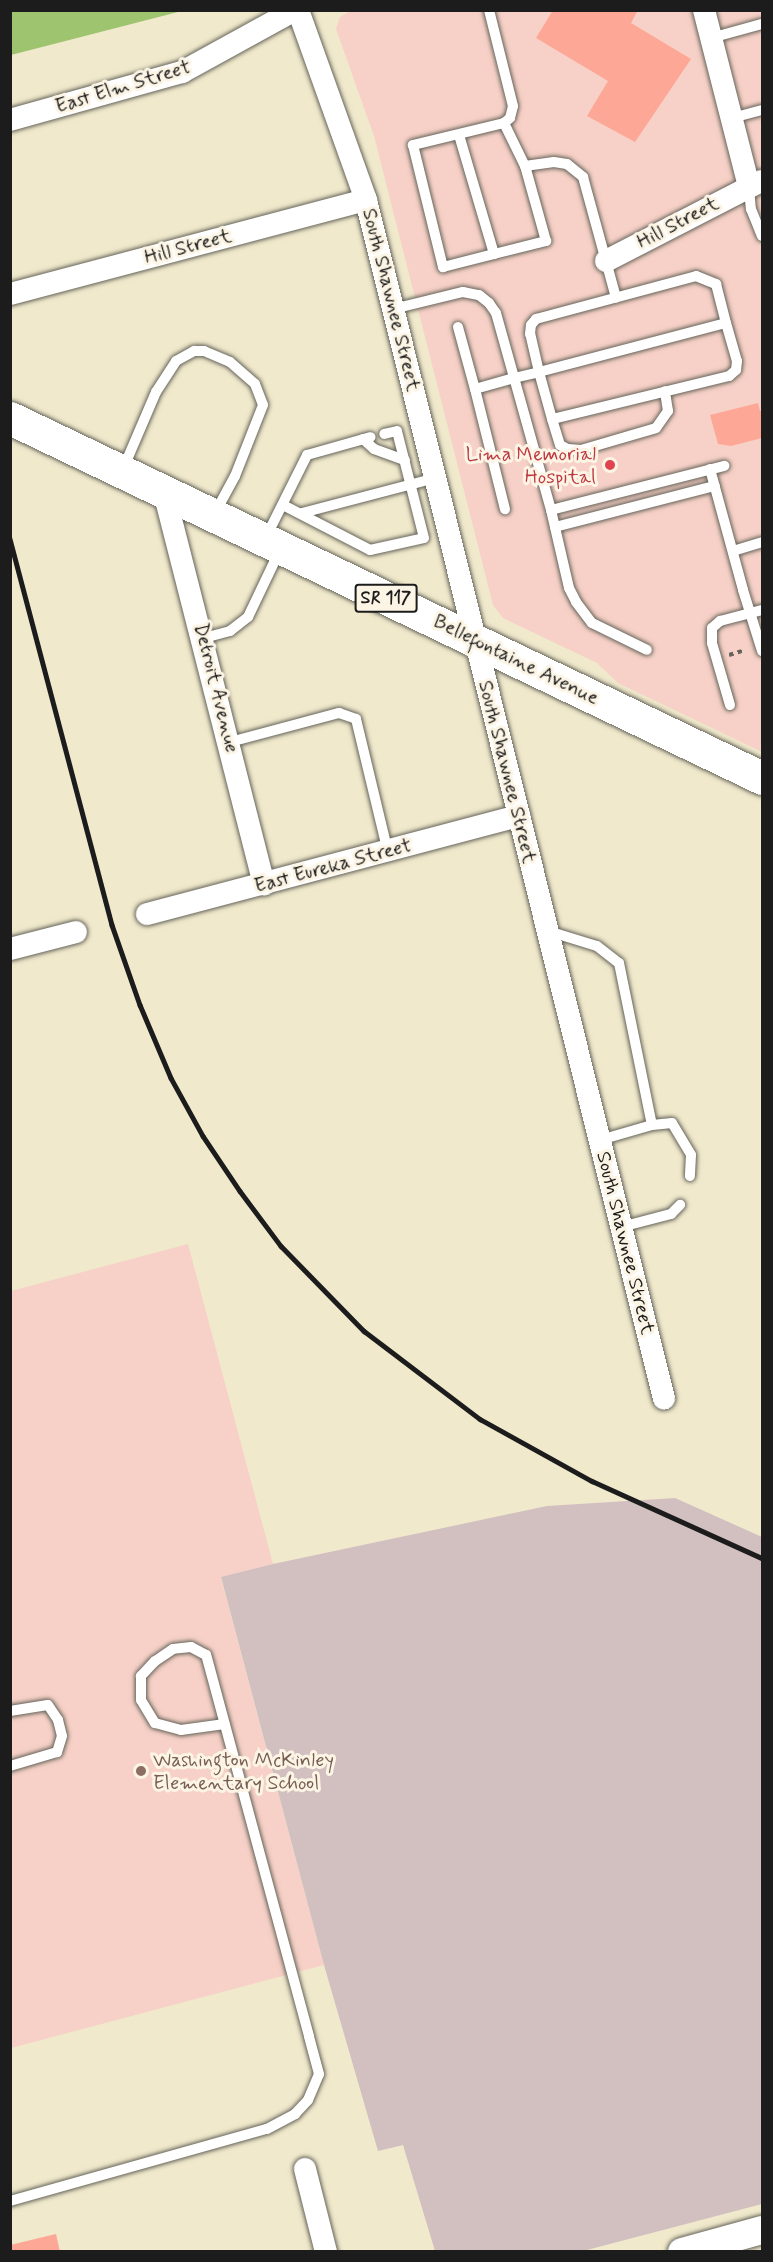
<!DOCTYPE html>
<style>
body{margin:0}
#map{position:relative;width:773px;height:2262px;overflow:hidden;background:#f0e9cc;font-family:Mynerve,sans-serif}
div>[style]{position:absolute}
.built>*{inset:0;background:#f7d1c7}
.industrial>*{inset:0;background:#d2bfc0}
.green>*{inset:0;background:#9fc46f}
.building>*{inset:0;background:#fda796}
.path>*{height:4px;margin-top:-2px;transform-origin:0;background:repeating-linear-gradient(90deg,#66645a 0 4.5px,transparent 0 9px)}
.roads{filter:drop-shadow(0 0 2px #66645a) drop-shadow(0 0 2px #66645a)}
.service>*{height:10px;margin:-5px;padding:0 5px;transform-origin:5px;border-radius:5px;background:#fff}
.minor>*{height:22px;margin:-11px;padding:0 11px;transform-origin:11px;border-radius:11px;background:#fff}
.tertiary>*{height:28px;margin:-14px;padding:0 14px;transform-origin:14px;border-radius:14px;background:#fff}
.primary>*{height:33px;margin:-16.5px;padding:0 16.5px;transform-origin:16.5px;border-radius:16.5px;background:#fff}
.rail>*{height:4.5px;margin:-2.25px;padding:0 2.25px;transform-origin:2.25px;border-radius:2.25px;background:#1c1c1c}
.dots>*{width:16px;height:16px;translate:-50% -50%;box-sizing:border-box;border:3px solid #fcf5e5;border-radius:50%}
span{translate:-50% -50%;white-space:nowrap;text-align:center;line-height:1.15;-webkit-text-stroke:6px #fcf5e5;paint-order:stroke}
.shield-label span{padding:2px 4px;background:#fcf5e5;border:2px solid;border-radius:4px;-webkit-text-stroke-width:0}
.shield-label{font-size:18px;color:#1c1c1c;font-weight:700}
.street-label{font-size:20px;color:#1c1c1c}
.health-label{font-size:20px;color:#be3a42}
.right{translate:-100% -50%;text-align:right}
.education-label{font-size:20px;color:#785e54}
.left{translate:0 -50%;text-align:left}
.frame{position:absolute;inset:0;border:12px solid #1c1c1c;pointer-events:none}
</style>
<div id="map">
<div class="built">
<i style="clip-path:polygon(352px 10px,762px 11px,762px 752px,618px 683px,597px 663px,503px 618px,493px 605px,374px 136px,336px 29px,340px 17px)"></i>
<i style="clip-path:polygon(188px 1244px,273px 1564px,221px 1578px,324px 1965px,11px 2048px,11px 1291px)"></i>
</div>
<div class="industrial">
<i style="clip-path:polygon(675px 1498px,762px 1537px,762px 2204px,583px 2251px,435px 2251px,403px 2145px,378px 2151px,324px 1965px,221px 1577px,273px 1564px,547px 1506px)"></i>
</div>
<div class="green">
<i style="clip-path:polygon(11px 10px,182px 10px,182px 11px,11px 55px)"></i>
</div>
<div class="building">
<i style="clip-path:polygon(553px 10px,638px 10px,631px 23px,691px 59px,635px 142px,587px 116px,608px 81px,536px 38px)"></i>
<i style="clip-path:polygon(758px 403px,760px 411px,762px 411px,762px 438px,731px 446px,718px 444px,710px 415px)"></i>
<i style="clip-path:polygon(56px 2234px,60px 2252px,10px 2252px,10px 2245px)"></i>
</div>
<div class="path">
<i style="left:729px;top:655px;width:14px;rotate:-17deg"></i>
</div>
<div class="roads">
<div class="service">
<i style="left:489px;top:10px;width:99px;rotate:76deg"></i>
<i style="left:513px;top:106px;width:12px;rotate:104deg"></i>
<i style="left:510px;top:118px;width:8px;rotate:140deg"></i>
<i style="left:504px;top:123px;width:94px;rotate:166.4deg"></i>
<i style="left:413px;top:145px;width:126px;rotate:76.2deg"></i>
<i style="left:443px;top:267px;width:53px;rotate:-14.3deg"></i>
<i style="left:711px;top:38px;width:53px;rotate:-15.4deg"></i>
<i style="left:732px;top:118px;width:31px;rotate:-15deg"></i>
<i style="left:504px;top:123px;width:48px;rotate:64deg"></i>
<i style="left:525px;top:166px;width:29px;rotate:-8deg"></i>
<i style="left:554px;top:162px;width:13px;rotate:9deg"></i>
<i style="left:567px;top:164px;width:21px;rotate:39deg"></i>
<i style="left:583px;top:177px;width:125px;rotate:74.7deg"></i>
<i style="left:459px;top:135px;width:124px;rotate:73.6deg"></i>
<i style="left:494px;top:254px;width:54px;rotate:-14deg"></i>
<i style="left:546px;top:241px;width:78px;rotate:-105.6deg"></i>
<i style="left:749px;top:188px;width:21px;rotate:85deg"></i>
<i style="left:751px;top:209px;width:29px;rotate:68deg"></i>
<i style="left:393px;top:309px;width:72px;rotate:-13.7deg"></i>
<i style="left:463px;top:292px;width:16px;rotate:11deg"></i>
<i style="left:479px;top:295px;width:13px;rotate:39deg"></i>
<i style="left:489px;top:303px;width:12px;rotate:55deg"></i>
<i style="left:496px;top:313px;width:205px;rotate:74.4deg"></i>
<i style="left:551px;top:510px;width:80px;rotate:77deg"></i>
<i style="left:569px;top:588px;width:16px;rotate:63deg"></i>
<i style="left:576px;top:602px;width:26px;rotate:53deg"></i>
<i style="left:592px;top:623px;width:61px;rotate:26.1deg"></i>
<i style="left:458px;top:327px;width:64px;rotate:74.7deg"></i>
<i style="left:475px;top:389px;width:41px;rotate:-15.8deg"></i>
<i style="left:514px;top:378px;width:26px;rotate:-13deg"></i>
<i style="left:539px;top:372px;width:193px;rotate:-14.7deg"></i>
<i style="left:726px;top:323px;width:40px;rotate:74deg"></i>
<i style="left:737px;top:361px;width:9px;rotate:96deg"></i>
<i style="left:736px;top:370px;width:9px;rotate:139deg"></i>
<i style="left:729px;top:376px;width:182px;rotate:166.3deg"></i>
<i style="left:552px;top:419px;width:49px;rotate:-105.5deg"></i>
<i style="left:539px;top:372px;width:39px;rotate:-103deg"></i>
<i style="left:530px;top:334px;width:9px;rotate:-84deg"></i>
<i style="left:531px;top:325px;width:8px;rotate:-50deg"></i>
<i style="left:536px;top:319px;width:166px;rotate:-15deg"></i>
<i style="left:696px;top:276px;width:22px;rotate:22deg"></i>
<i style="left:716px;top:284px;width:40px;rotate:75.6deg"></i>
<i style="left:475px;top:389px;width:124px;rotate:76deg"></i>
<i style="left:552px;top:419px;width:27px;rotate:73deg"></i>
<i style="left:560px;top:445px;width:9px;rotate:27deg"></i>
<i style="left:568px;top:449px;width:13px;rotate:4deg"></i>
<i style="left:581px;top:450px;width:78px;rotate:-16.3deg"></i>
<i style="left:656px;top:428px;width:21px;rotate:-55deg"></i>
<i style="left:668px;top:411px;width:20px;rotate:-99deg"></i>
<i style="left:363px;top:439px;width:15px;rotate:42deg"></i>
<i style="left:374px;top:449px;width:33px;rotate:20deg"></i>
<i style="left:123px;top:469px;width:84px;rotate:-66.8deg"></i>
<i style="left:156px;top:392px;width:37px;rotate:-57deg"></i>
<i style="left:176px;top:361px;width:21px;rotate:-29deg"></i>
<i style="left:194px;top:351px;width:10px"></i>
<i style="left:204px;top:351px;width:28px;rotate:23deg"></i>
<i style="left:230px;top:362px;width:33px;rotate:41deg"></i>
<i style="left:255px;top:384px;width:22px;rotate:69deg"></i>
<i style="left:263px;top:405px;width:76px;rotate:111.5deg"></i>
<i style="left:235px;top:476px;width:42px;rotate:118.4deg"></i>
<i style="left:710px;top:469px;width:125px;rotate:74.7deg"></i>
<i style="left:743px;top:590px;width:64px;rotate:72.7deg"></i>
<i style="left:283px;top:505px;width:98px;rotate:27.3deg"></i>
<i style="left:370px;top:550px;width:55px;rotate:-12.5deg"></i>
<i style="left:424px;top:538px;width:110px;rotate:-104.2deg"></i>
<i style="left:397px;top:431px;width:13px;rotate:167deg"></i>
<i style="left:551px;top:510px;width:179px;rotate:-14.3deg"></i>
<i style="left:302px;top:513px;width:138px;rotate:-14.7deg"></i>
<i style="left:555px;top:527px;width:165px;rotate:-14.4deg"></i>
<i style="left:266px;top:537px;width:92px;rotate:-63.4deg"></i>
<i style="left:307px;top:455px;width:66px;rotate:-15.7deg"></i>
<i style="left:733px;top:551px;width:30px;rotate:-17deg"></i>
<i style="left:204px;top:638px;width:27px;rotate:-15deg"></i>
<i style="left:230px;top:631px;width:23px;rotate:-38deg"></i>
<i style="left:248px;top:617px;width:72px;rotate:-64.5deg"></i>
<i style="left:730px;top:705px;width:65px;rotate:-106.2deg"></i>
<i style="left:712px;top:643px;width:15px;rotate:-90deg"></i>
<i style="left:712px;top:628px;width:11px;rotate:-41deg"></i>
<i style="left:720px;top:621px;width:43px;rotate:-14.7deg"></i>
<i style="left:230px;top:742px;width:113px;rotate:-14.9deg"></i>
<i style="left:339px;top:713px;width:18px;rotate:19deg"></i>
<i style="left:356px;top:719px;width:137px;rotate:76.5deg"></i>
<i style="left:548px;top:931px;width:51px;rotate:17deg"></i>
<i style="left:597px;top:946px;width:28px;rotate:38deg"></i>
<i style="left:619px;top:963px;width:165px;rotate:78.5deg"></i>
<i style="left:652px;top:1125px;width:54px;rotate:163.9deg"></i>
<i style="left:652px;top:1125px;width:20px;rotate:-6deg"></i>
<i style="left:672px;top:1123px;width:37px;rotate:59deg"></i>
<i style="left:691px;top:1155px;width:21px;rotate:93deg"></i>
<i style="left:621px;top:1227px;width:52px;rotate:-14.6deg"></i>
<i style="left:671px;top:1214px;width:13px;rotate:-45deg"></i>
<i style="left:10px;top:1711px;width:38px;rotate:-9deg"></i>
<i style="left:48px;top:1705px;width:18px;rotate:56deg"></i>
<i style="left:58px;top:1720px;width:16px;rotate:76deg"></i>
<i style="left:62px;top:1736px;width:17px;rotate:107deg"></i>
<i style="left:57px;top:1752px;width:49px;rotate:163.4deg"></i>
<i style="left:10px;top:2201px;width:267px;rotate:-15.7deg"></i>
<i style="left:267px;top:2129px;width:32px;rotate:-28deg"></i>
<i style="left:295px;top:2114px;width:19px;rotate:-47deg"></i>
<i style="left:308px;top:2100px;width:28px;rotate:-67deg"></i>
<i style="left:319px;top:2074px;width:39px;rotate:-105deg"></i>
<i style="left:309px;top:2036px;width:395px;rotate:-105.1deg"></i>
<i style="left:206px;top:1655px;width:17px;rotate:-152deg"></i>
<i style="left:191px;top:1647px;width:18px;rotate:174deg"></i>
<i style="left:173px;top:1649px;width:22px;rotate:146deg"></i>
<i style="left:155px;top:1661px;width:21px;rotate:133deg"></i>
<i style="left:141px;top:1676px;width:24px;rotate:90deg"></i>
<i style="left:141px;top:1700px;width:27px;rotate:59deg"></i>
<i style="left:155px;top:1723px;width:27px;rotate:15deg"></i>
<i style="left:181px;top:1730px;width:44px;rotate:-7.8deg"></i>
</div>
<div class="minor">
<i style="left:298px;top:10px;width:202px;rotate:70.3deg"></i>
<i style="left:366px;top:200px;width:1235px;rotate:76.04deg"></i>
<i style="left:704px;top:10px;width:182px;rotate:75.7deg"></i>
<i style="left:10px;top:120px;width:179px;rotate:-15.6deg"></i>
<i style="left:182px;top:72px;width:129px;rotate:-28.8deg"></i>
<i style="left:606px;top:261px;width:174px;rotate:-27.3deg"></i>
<i style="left:10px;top:294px;width:368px;rotate:-14.8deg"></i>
<i style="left:164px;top:492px;width:405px;rotate:75.7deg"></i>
<i style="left:147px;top:914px;width:385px;rotate:-14.8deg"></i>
<i style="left:10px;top:949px;width:68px;rotate:-14.4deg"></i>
<i style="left:305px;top:2169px;width:86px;rotate:75.8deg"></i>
</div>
<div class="tertiary">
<i style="left:682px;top:2252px;width:83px;rotate:-15.4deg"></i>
</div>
<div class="primary">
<i style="left:10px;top:418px;width:834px;rotate:25.58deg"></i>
</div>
</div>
<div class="rail">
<i style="left:10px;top:539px;width:399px;rotate:75.2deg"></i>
<i style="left:112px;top:925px;width:85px;rotate:70.7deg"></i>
<i style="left:140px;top:1005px;width:79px;rotate:67deg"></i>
<i style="left:171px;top:1078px;width:66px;rotate:61.1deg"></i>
<i style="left:203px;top:1136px;width:66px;rotate:56.1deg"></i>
<i style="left:240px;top:1191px;width:69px;rotate:53.3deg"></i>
<i style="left:281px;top:1246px;width:119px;rotate:45.7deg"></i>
<i style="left:364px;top:1331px;width:146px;rotate:37.2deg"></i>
<i style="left:480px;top:1419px;width:128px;rotate:29deg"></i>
<i style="left:592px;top:1481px;width:187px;rotate:24.4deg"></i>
</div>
<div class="dots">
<i style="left:610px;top:465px;background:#e0444e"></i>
<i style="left:141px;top:1771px;background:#8d6e63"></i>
</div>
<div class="shield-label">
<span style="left:386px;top:598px">SR 117</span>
</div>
<div class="street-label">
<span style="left:123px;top:87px;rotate:-17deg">East Elm Street</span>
<span style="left:678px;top:223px;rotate:-28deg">Hill Street</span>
<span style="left:188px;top:247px;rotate:-15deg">Hill Street</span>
<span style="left:391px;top:300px;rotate:76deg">South Shawnee Street</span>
<span style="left:516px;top:660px;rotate:26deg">Bellefontaine Avenue</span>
<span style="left:216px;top:688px;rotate:76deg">Detroit Avenue</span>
<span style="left:507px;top:772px;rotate:76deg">South Shawnee Street</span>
<span style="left:333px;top:866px;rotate:-15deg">East Eureka Street</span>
<span style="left:625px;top:1243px;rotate:76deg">South Shawnee Street</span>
</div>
<div class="health-label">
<span class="right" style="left:596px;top:466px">Lima Memorial<br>Hospital</span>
</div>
<div class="education-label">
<span class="left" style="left:153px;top:1772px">Washington McKinley<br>Elementary School</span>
</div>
<div class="frame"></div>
</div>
